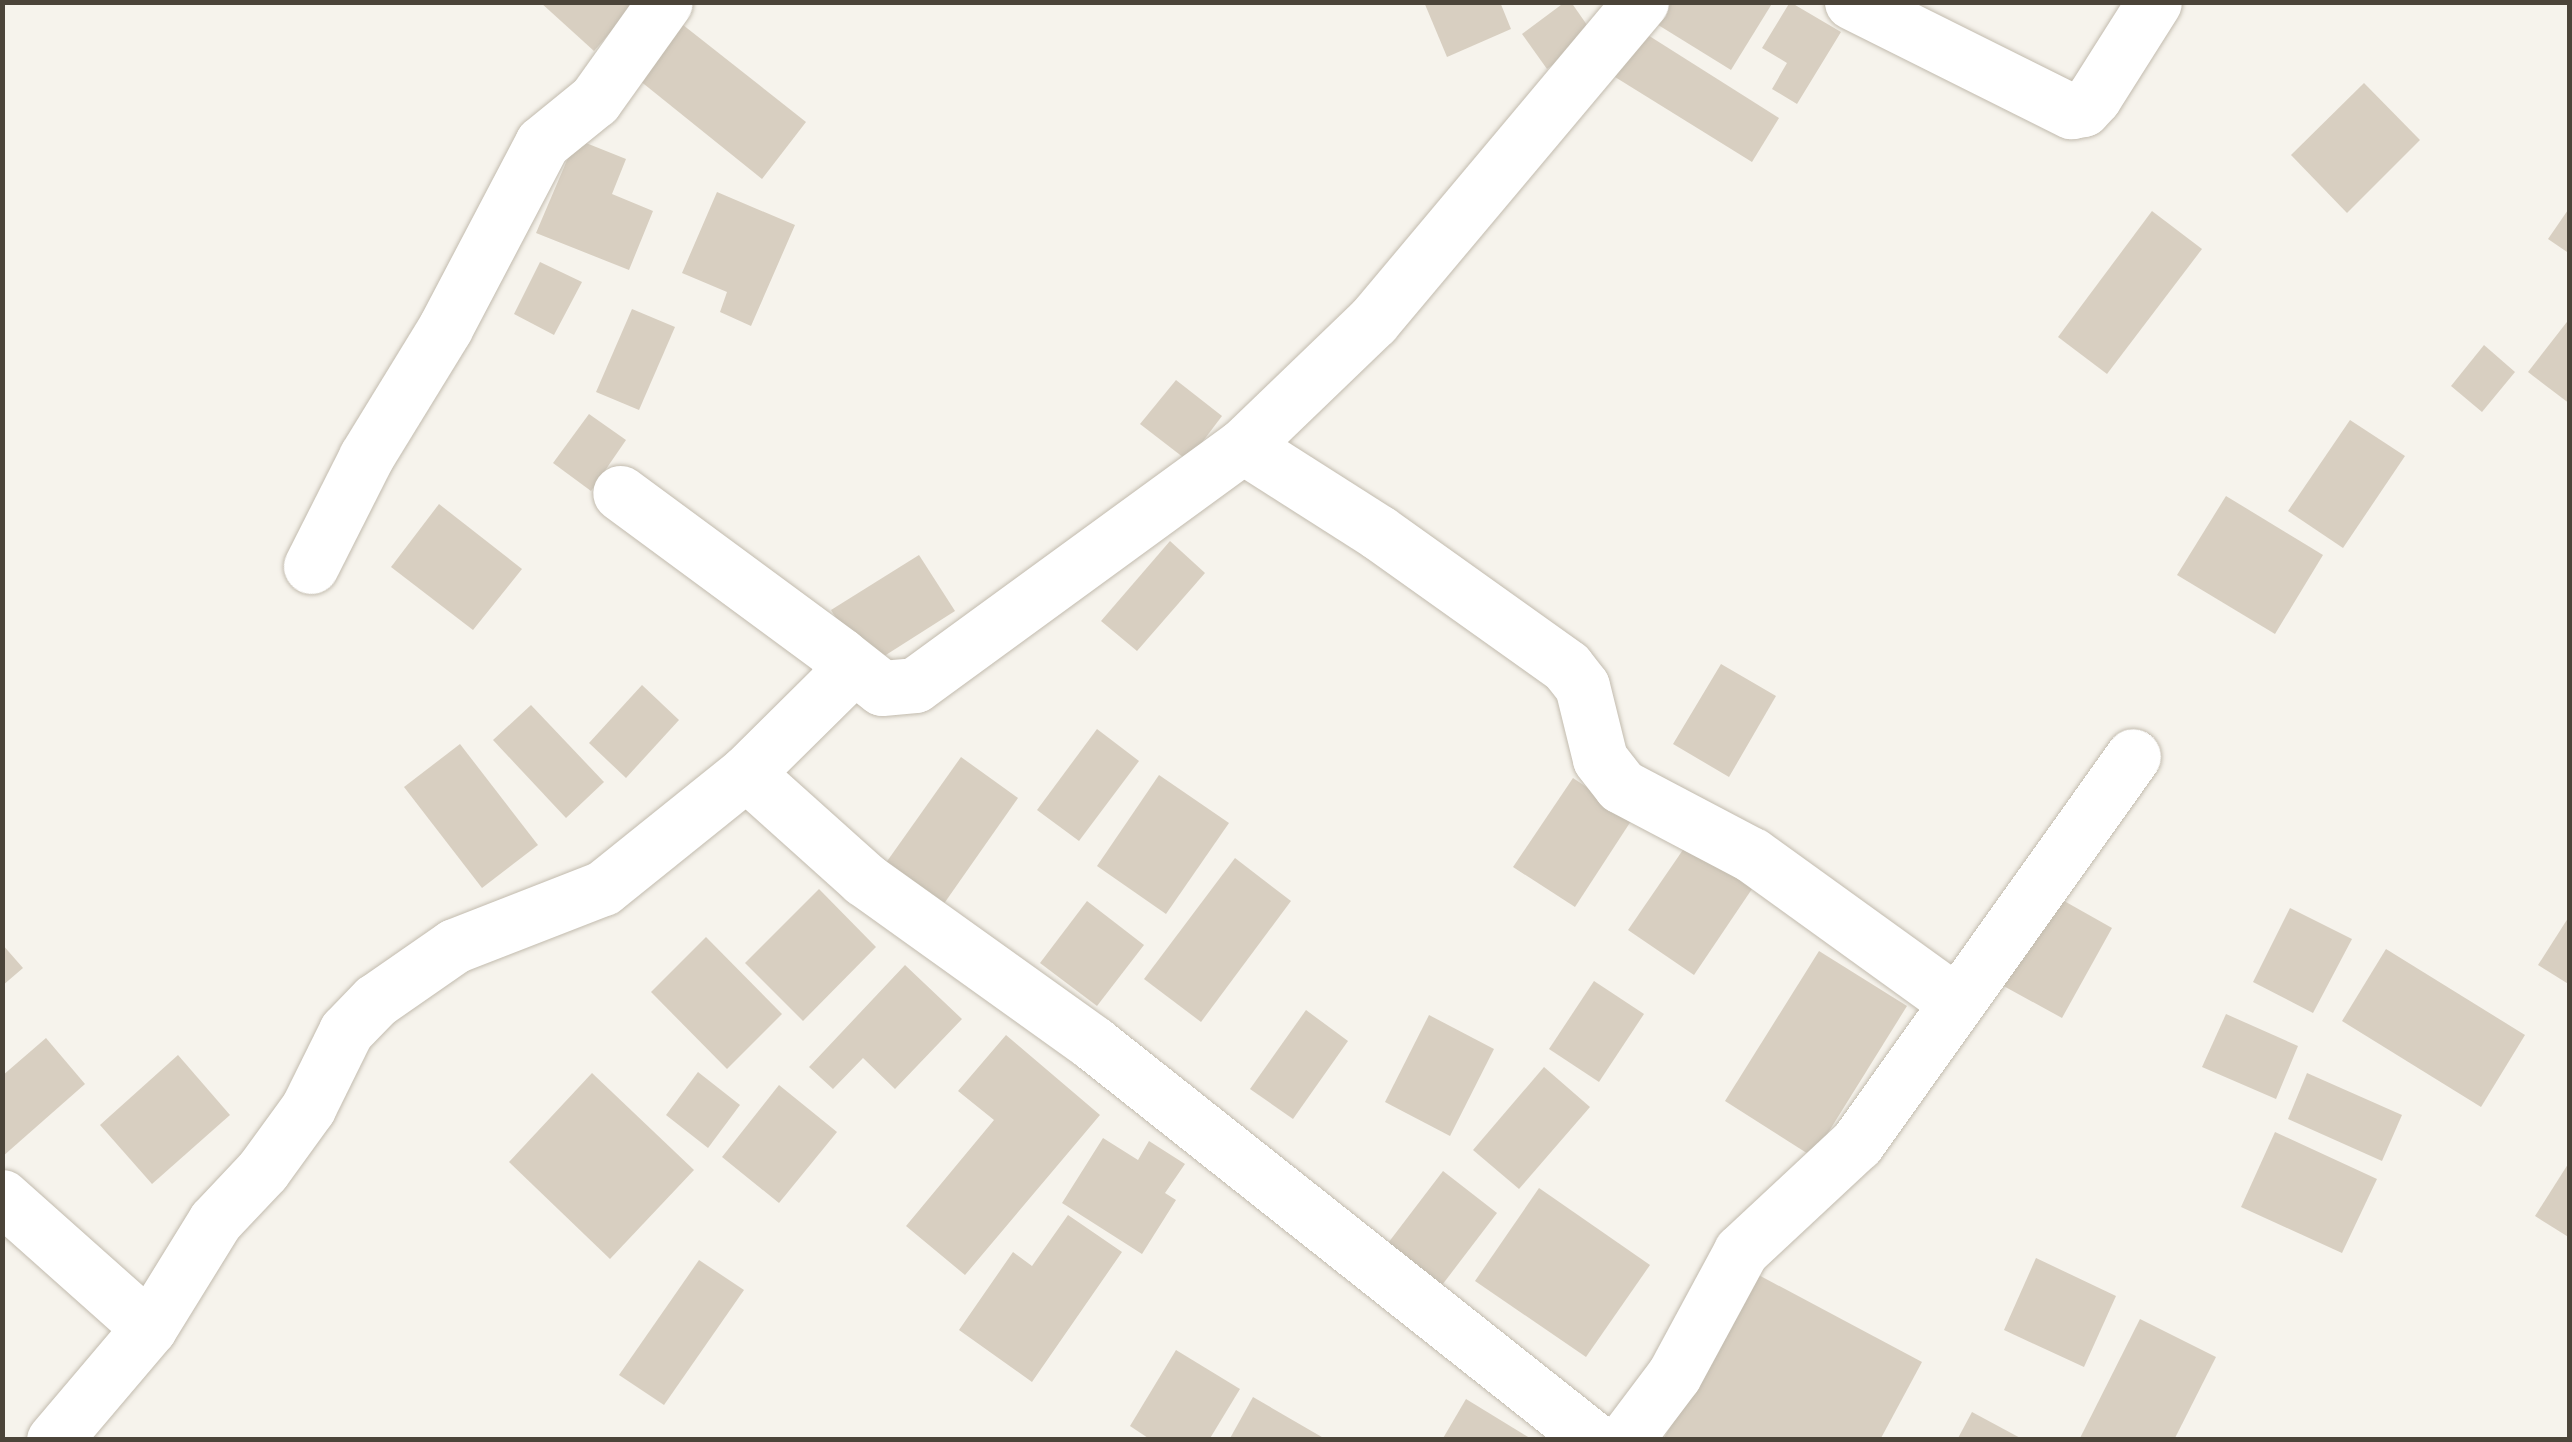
<!DOCTYPE html>
<style>
body{margin:0}
#map{position:relative;width:2572px;height:1442px;overflow:hidden;background:#f6f3ec;font-family:"Golos Text",sans-serif}
div>[style]{position:absolute}
.building>*{inset:0;background:#d8cfc1}
.roads{filter:drop-shadow(0 0 2px #c2bbae) drop-shadow(0 0 2px #c2bbae)}
.street>*{height:55px;margin:-27.5px;padding:0 27.5px;transform-origin:27.5px;border-radius:27.5px;background:#fff}
span{translate:-50% -50%;white-space:nowrap;text-align:center;line-height:1.15;-webkit-text-stroke:8px #fff;paint-order:stroke}
.frame{position:absolute;inset:0;border:5px solid #4b4439;pointer-events:none}
</style>
<div id="map">
<div class="building">
<i style="clip-path:polygon(540px 2px,637px 2px,594px 51px)"></i>
<i style="clip-path:polygon(1424px 2px,1500px 2px,1511px 29px,1447px 57px)"></i>
<i style="clip-path:polygon(1565px 2px,1571px 2px,1594px 35px,1547px 69px,1522px 34px)"></i>
<i style="clip-path:polygon(1667px 2px,1773px 2px,1731px 70px,1655px 23px)"></i>
<i style="clip-path:polygon(1790px 2px,1841px 32px,1797px 104px,1772px 89px,1787px 63px,1762px 48px)"></i>
<i style="clip-path:polygon(678px 21px,806px 122px,762px 179px,634px 76px)"></i>
<i style="clip-path:polygon(1643px 32px,1779px 118px,1752px 162px,1615px 77px)"></i>
<i style="clip-path:polygon(2364px 83px,2420px 140px,2347px 213px,2291px 155px)"></i>
<i style="clip-path:polygon(576px 139px,626px 159px,612px 194px,653px 211px,629px 270px,536px 233px)"></i>
<i style="clip-path:polygon(717px 192px,795px 225px,751px 326px,720px 312px,727px 292px,682px 273px)"></i>
<i style="clip-path:polygon(2570px 207px,2570px 254px,2548px 239px)"></i>
<i style="clip-path:polygon(2152px 211px,2202px 249px,2107px 374px,2058px 337px)"></i>
<i style="clip-path:polygon(540px 262px,582px 282px,554px 335px,514px 314px)"></i>
<i style="clip-path:polygon(632px 309px,675px 327px,639px 410px,596px 392px)"></i>
<i style="clip-path:polygon(2570px 318px,2570px 404px,2528px 372px)"></i>
<i style="clip-path:polygon(2484px 345px,2515px 372px,2482px 412px,2451px 386px)"></i>
<i style="clip-path:polygon(1176px 380px,1222px 416px,1188px 461px,1140px 424px)"></i>
<i style="clip-path:polygon(589px 414px,626px 440px,591px 491px,553px 463px)"></i>
<i style="clip-path:polygon(2350px 420px,2405px 456px,2343px 548px,2288px 511px)"></i>
<i style="clip-path:polygon(2226px 496px,2323px 555px,2275px 634px,2177px 575px)"></i>
<i style="clip-path:polygon(439px 504px,522px 569px,473px 630px,391px 567px)"></i>
<i style="clip-path:polygon(1170px 541px,1205px 573px,1137px 651px,1101px 621px)"></i>
<i style="clip-path:polygon(919px 555px,955px 611px,867px 667px,831px 610px)"></i>
<i style="clip-path:polygon(1721px 664px,1776px 696px,1729px 777px,1673px 744px)"></i>
<i style="clip-path:polygon(642px 685px,679px 720px,626px 778px,589px 743px)"></i>
<i style="clip-path:polygon(531px 705px,604px 782px,566px 818px,493px 740px)"></i>
<i style="clip-path:polygon(1097px 729px,1139px 761px,1079px 841px,1037px 810px)"></i>
<i style="clip-path:polygon(460px 744px,538px 845px,482px 888px,404px 787px)"></i>
<i style="clip-path:polygon(961px 757px,1018px 798px,936px 915px,878px 874px)"></i>
<i style="clip-path:polygon(1159px 775px,1229px 823px,1166px 914px,1097px 866px)"></i>
<i style="clip-path:polygon(1573px 778px,1633px 818px,1575px 907px,1513px 867px)"></i>
<i style="clip-path:polygon(1689px 841px,1754px 886px,1694px 975px,1628px 930px)"></i>
<i style="clip-path:polygon(1235px 858px,1291px 901px,1201px 1022px,1144px 979px)"></i>
<i style="clip-path:polygon(819px 889px,876px 947px,803px 1021px,745px 963px)"></i>
<i style="clip-path:polygon(2050px 893px,2112px 928px,2062px 1018px,2000px 984px)"></i>
<i style="clip-path:polygon(1087px 901px,1144px 945px,1097px 1006px,1040px 963px)"></i>
<i style="clip-path:polygon(2290px 908px,2352px 939px,2313px 1013px,2253px 982px)"></i>
<i style="clip-path:polygon(2570px 915px,2570px 985px,2538px 965px)"></i>
<i style="clip-path:polygon(706px 937px,782px 1014px,727px 1069px,651px 992px)"></i>
<i style="clip-path:polygon(2px 944px,23px 968px,2px 986px)"></i>
<i style="clip-path:polygon(2386px 949px,2525px 1035px,2481px 1107px,2342px 1021px)"></i>
<i style="clip-path:polygon(1819px 951px,1907px 1006px,1813px 1157px,1725px 1101px)"></i>
<i style="clip-path:polygon(905px 965px,962px 1019px,895px 1089px,863px 1058px,833px 1089px,809px 1067px)"></i>
<i style="clip-path:polygon(1594px 981px,1644px 1014px,1599px 1082px,1549px 1049px)"></i>
<i style="clip-path:polygon(1306px 1010px,1348px 1041px,1293px 1119px,1250px 1089px)"></i>
<i style="clip-path:polygon(2226px 1014px,2298px 1046px,2276px 1099px,2202px 1067px)"></i>
<i style="clip-path:polygon(1429px 1015px,1494px 1049px,1450px 1136px,1385px 1102px)"></i>
<i style="clip-path:polygon(1006px 1035px,1100px 1115px,965px 1275px,906px 1226px,994px 1120px,958px 1091px)"></i>
<i style="clip-path:polygon(46px 1038px,85px 1084px,2px 1157px,2px 1076px)"></i>
<i style="clip-path:polygon(178px 1055px,230px 1115px,152px 1184px,100px 1125px)"></i>
<i style="clip-path:polygon(1544px 1067px,1590px 1107px,1519px 1189px,1473px 1150px)"></i>
<i style="clip-path:polygon(698px 1072px,740px 1105px,708px 1148px,666px 1115px)"></i>
<i style="clip-path:polygon(592px 1073px,694px 1170px,610px 1259px,509px 1162px)"></i>
<i style="clip-path:polygon(2307px 1073px,2402px 1115px,2382px 1161px,2288px 1119px)"></i>
<i style="clip-path:polygon(779px 1085px,837px 1132px,779px 1203px,722px 1157px)"></i>
<i style="clip-path:polygon(2275px 1132px,2377px 1179px,2342px 1253px,2241px 1207px)"></i>
<i style="clip-path:polygon(1103px 1138px,1138px 1160px,1149px 1141px,1185px 1164px,1165px 1193px,1176px 1200px,1142px 1254px,1062px 1203px)"></i>
<i style="clip-path:polygon(2570px 1161px,2570px 1238px,2535px 1216px)"></i>
<i style="clip-path:polygon(1443px 1171px,1497px 1213px,1436px 1293px,1382px 1251px)"></i>
<i style="clip-path:polygon(1539px 1188px,1650px 1265px,1586px 1357px,1475px 1281px)"></i>
<i style="clip-path:polygon(1068px 1215px,1122px 1252px,1032px 1382px,959px 1330px,1013px 1252px,1032px 1266px)"></i>
<i style="clip-path:polygon(2036px 1258px,2116px 1296px,2084px 1367px,2004px 1330px)"></i>
<i style="clip-path:polygon(699px 1260px,744px 1290px,664px 1405px,619px 1375px)"></i>
<i style="clip-path:polygon(1753px 1272px,1922px 1362px,1880px 1440px,1663px 1440px)"></i>
<i style="clip-path:polygon(2140px 1319px,2216px 1357px,2174px 1440px,2079px 1440px)"></i>
<i style="clip-path:polygon(1176px 1350px,1240px 1389px,1209px 1440px,1151px 1440px,1130px 1426px)"></i>
<i style="clip-path:polygon(1253px 1397px,1327px 1440px,1229px 1440px)"></i>
<i style="clip-path:polygon(1466px 1399px,1533px 1440px,1442px 1440px)"></i>
<i style="clip-path:polygon(1972px 1412px,2024px 1440px,1957px 1440px)"></i>
</div>
<div class="roads">
<div class="street">
<i style="left:1852px;top:2px;width:245px;rotate:26.5deg"></i>
<i style="left:2071px;top:111px;width:12px;rotate:-9deg"></i>
<i style="left:2083px;top:109px;width:16px;rotate:-47deg"></i>
<i style="left:2094px;top:97px;width:112px;rotate:-57.7deg"></i>
<i style="left:1243px;top:446px;width:160px;rotate:32.5deg"></i>
<i style="left:1378px;top:532px;width:232px;rotate:35.5deg"></i>
<i style="left:1567px;top:667px;width:24px;rotate:52deg"></i>
<i style="left:1582px;top:686px;width:75px;rotate:76.1deg"></i>
<i style="left:1600px;top:759px;width:34px;rotate:52deg"></i>
<i style="left:1621px;top:786px;width:148px;rotate:27.8deg"></i>
<i style="left:1752px;top:855px;width:251px;rotate:35.8deg"></i>
<i style="left:311px;top:566px;width:122px;rotate:-63.2deg"></i>
<i style="left:366px;top:457px;width:151px;rotate:-58.5deg"></i>
<i style="left:445px;top:328px;width:209px;rotate:-62.3deg"></i>
<i style="left:542px;top:143px;width:68px;rotate:-39.1deg"></i>
<i style="left:595px;top:100px;width:120px;rotate:-54.5deg"></i>
<i style="left:840px;top:655px;width:53px;rotate:38.2deg"></i>
<i style="left:882px;top:688px;width:33px;rotate:-5deg"></i>
<i style="left:915px;top:685px;width:406px;rotate:-36.1deg"></i>
<i style="left:1243px;top:446px;width:180px;rotate:-43.9deg"></i>
<i style="left:1373px;top:321px;width:417px;rotate:-50deg"></i>
<i style="left:746px;top:773px;width:159px;rotate:41.9deg"></i>
<i style="left:864px;top:879px;width:282px;rotate:35.6deg"></i>
<i style="left:1093px;top:1043px;width:639px;rotate:38.39deg"></i>
<i style="left:2px;top:1197px;width:197px;rotate:41.7deg"></i>
<i style="left:54px;top:1440px;width:147px;rotate:-49.7deg"></i>
<i style="left:149px;top:1328px;width:126px;rotate:-58.3deg"></i>
<i style="left:215px;top:1221px;width:70px;rotate:-46.7deg"></i>
<i style="left:263px;top:1170px;width:77px;rotate:-54deg"></i>
<i style="left:308px;top:1108px;width:86px;rotate:-63.7deg"></i>
<i style="left:346px;top:1031px;width:42px;rotate:-46deg"></i>
<i style="left:375px;top:1001px;width:96px;rotate:-34.8deg"></i>
<i style="left:454px;top:946px;width:160px;rotate:-21.3deg"></i>
<i style="left:603px;top:888px;width:184px;rotate:-38.8deg"></i>
<i style="left:746px;top:773px;width:131px;rotate:-44.7deg"></i>
<i style="left:839px;top:681px;width:26px;rotate:-88deg"></i>
<i style="left:840px;top:655px;width:273px;rotate:-143.6deg"></i>
<i style="left:1625px;top:1440px;width:81px;rotate:-53deg"></i>
<i style="left:1674px;top:1375px;width:141px;rotate:-61.6deg"></i>
<i style="left:1741px;top:1251px;width:158px;rotate:-43deg"></i>
<i style="left:1857px;top:1143px;width:475px;rotate:-54.5deg"></i>
</div>
</div>
<div class="frame"></div>
</div>
